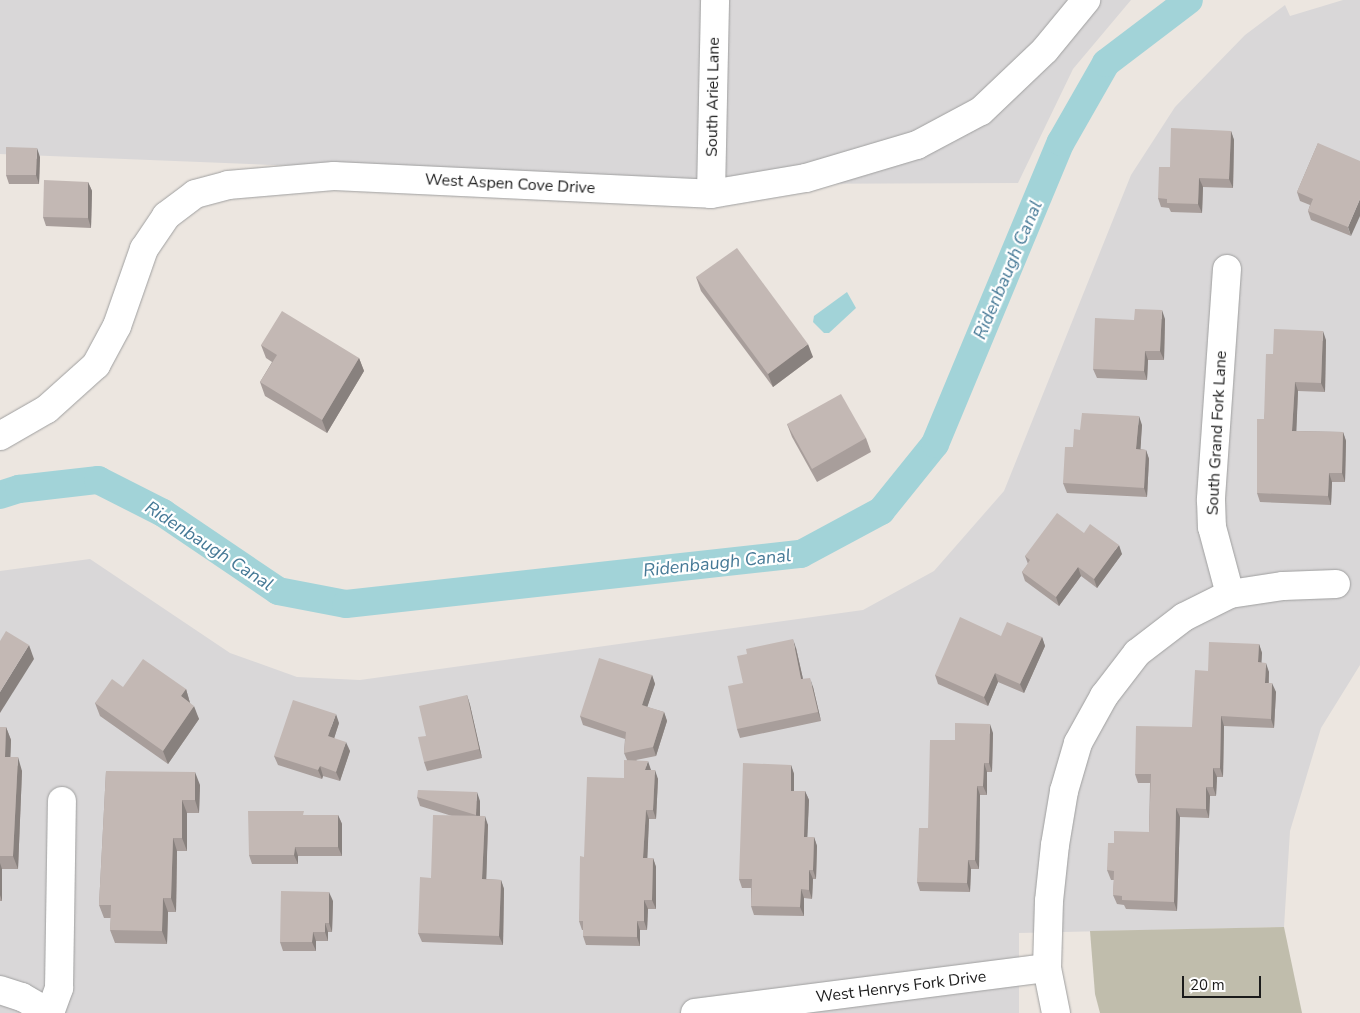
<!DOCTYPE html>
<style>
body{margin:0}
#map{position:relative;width:1360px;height:1013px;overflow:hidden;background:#ece6e0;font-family:"Nunito Sans",sans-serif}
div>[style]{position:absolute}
.residential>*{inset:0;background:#d9d7d8}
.construction>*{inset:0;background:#c0bdac}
.water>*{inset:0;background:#a2d3d8}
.canal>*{height:28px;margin:-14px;padding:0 14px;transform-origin:14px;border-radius:14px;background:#a2d3d8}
.roads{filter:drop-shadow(0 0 1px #9f9f9f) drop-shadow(0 0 1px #9f9f9f)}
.minor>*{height:28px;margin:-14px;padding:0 14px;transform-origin:14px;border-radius:14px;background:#fff}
.wall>*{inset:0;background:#a89e9b}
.shaded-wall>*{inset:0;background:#88817e}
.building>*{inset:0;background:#c3b8b4}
span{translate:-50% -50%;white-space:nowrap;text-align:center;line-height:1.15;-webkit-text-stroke:4.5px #fff;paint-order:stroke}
.street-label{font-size:16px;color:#1b1b1b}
.water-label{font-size:18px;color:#467996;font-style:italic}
.scale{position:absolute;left:1182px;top:976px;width:79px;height:22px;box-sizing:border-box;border:2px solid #1b1b1b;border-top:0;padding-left:6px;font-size:15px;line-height:18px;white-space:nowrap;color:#1b1b1b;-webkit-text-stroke:4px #fff;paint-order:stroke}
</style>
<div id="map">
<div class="residential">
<i style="clip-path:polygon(0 0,1131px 0,1073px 69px,1018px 183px,749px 184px,0 154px)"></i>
<i style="clip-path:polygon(1343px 0,1360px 0,1360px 665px,1321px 728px,1290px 831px,1284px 927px,1019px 933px,1019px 1013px,0 1013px,0 571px,90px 559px,230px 653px,297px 677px,360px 680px,863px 610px,934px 571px,1004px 491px,1131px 175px,1175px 107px,1245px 35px,1285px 5px,1290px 16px)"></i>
</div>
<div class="construction">
<i style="clip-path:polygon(1284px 927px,1302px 1013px,1100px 1013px,1095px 994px,1090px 931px)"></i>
</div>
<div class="water">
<i style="clip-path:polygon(847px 292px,856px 308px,829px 333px,824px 333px,813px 322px,814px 316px)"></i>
</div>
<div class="canal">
<i style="left:0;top:495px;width:20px;rotate:-18deg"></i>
<i style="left:19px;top:489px;width:80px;rotate:-6.5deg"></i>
<i style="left:98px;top:480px;width:73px;rotate:26.9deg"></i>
<i style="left:163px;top:513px;width:139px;rotate:34.1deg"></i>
<i style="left:278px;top:591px;width:69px;rotate:10.8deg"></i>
<i style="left:346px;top:604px;width:458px;rotate:-6.3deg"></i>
<i style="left:801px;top:554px;width:91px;rotate:-28.3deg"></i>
<i style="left:881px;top:511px;width:86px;rotate:-51.1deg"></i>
<i style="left:935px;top:444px;width:327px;rotate:-67.4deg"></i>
<i style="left:1061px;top:142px;width:91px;rotate:-60.3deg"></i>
<i style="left:1106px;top:63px;width:104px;rotate:-37.2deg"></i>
</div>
<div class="roads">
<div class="minor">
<i style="left:711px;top:194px;width:194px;rotate:-88.8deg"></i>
<i style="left:1227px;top:269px;width:232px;rotate:94deg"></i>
<i style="left:1211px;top:500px;width:27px;rotate:88deg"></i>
<i style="left:1212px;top:527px;width:69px;rotate:75deg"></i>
<i style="left:0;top:436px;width:54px;rotate:-29.9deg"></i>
<i style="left:47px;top:409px;width:66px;rotate:-41.9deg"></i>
<i style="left:96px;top:365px;width:44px;rotate:-61.7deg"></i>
<i style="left:117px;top:326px;width:82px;rotate:-70.7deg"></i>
<i style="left:144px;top:249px;width:40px;rotate:-56deg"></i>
<i style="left:166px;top:216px;width:36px;rotate:-37deg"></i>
<i style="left:195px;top:194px;width:34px;rotate:-15deg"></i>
<i style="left:228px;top:185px;width:106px;rotate:-4.9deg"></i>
<i style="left:334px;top:176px;width:377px;rotate:2.7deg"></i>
<i style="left:711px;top:194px;width:96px;rotate:-9.6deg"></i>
<i style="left:806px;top:178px;width:116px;rotate:-16.6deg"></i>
<i style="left:917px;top:145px;width:72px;rotate:-28deg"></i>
<i style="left:981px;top:111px;width:88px;rotate:-43.6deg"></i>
<i style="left:1045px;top:50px;width:65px;rotate:-50.6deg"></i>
<i style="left:0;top:990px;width:23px;rotate:18deg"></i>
<i style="left:22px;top:997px;width:32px;rotate:30deg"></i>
<i style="left:50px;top:1013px;width:27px;rotate:-70deg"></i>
<i style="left:59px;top:988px;width:187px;rotate:-89.1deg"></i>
<i style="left:695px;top:1013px;width:355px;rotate:-7.3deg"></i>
<i style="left:1056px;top:1013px;width:46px;rotate:-101.3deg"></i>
<i style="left:1047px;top:968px;width:67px;rotate:-88.3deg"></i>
<i style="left:1049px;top:901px;width:56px;rotate:-83.9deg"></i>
<i style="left:1055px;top:845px;width:55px;rotate:-80.5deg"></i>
<i style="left:1064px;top:791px;width:50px;rotate:-73.7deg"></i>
<i style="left:1078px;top:743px;width:54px;rotate:-61deg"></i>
<i style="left:1104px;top:696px;width:54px;rotate:-52.5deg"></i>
<i style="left:1137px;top:653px;width:59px;rotate:-37.5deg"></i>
<i style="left:1184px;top:617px;width:51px;rotate:-26.6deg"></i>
<i style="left:1230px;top:594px;width:54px;rotate:-8.6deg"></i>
<i style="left:1283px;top:586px;width:53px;rotate:-2.2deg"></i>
</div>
</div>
<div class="wall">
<i style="clip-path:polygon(1231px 131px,1234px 140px,1233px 188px,1203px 187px,1202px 213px,1171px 212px,1169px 208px,1161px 207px,1158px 198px,1170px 167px)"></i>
<i style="clip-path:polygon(1318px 143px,1351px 236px,1311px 220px,1308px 211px,1310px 205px,1300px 201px,1297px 192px)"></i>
<i style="clip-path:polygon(40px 157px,39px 184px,9px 184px,6px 175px)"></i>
<i style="clip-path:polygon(88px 182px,92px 191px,91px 228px,46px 226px,43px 217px)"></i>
<i style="clip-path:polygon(696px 277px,813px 357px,773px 387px,701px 291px)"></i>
<i style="clip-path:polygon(1165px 319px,1164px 360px,1148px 360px,1147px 380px,1097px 378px,1093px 369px,1134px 320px)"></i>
<i style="clip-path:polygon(1326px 340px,1325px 392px,1298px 391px,1296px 431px,1343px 432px,1346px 441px,1345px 482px,1332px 482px,1331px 505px,1260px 502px,1257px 493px,1264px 419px,1273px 354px)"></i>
<i style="clip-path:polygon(261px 345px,359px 358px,364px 371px,327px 433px,265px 396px,260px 382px,272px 362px,266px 358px)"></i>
<i style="clip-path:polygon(787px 424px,866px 438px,871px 452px,817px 482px,792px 437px)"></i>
<i style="clip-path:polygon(1142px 425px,1140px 449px,1146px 450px,1149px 459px,1147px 497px,1067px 493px,1063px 483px,1073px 447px,1080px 430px)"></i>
<i style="clip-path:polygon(1084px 533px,1122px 554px,1097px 588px,1081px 576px,1059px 606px,1025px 581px,1022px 572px,1028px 564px,1025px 556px)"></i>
<i style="clip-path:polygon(1001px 636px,1042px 637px,1045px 646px,1024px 693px,998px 682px,988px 706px,938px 684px,935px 675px)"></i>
<i style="clip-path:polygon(1259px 644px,1262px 653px,1261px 662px,1269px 672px,1269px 683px,1276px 692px,1274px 728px,1224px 726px,1223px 777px,1217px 777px,1216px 796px,1210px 796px,1209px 818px,1180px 817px,1177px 911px,1126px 909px,1124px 905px,1117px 904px,1113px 895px,1114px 880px,1111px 880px,1107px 870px,1114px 843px,1149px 832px,1150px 783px,1138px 783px,1135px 774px,1192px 727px,1208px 671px)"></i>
<i style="clip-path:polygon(796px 648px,803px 679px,813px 687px,821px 721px,740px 738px,737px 729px,743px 683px)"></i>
<i style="clip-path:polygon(652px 675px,655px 684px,647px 707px,664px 712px,667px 721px,656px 756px,636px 760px,651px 770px,658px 779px,656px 819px,649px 819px,647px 858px,653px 858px,656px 867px,656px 909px,648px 909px,647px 930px,640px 930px,640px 946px,586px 945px,583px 936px,583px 930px,582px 930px,579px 921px,584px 857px,624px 778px,627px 760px,624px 753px,625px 739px,583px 725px,580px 716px)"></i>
<i style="clip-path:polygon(123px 687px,186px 689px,190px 703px,199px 719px,168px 764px,100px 716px,95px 703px)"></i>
<i style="clip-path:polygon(467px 695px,470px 705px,482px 758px,427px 771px,424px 762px,426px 736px)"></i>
<i style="clip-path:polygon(339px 723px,334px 738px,350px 751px,340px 781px,323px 776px,322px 779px,278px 765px,274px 756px)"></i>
<i style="clip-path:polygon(0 727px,6px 727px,11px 740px,10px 757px,22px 771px,18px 869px,2px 869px,2px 901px,0 901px)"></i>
<i style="clip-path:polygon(993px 733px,992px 772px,987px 772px,987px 795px,980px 795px,979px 869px,971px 869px,970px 892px,920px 891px,917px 882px,928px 828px,955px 740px)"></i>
<i style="clip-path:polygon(791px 765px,794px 774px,794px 791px,805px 791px,809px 800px,807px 837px,814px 837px,817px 846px,816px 879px,813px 879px,812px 899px,804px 898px,804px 916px,754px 915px,751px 906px,751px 888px,742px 888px,739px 879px)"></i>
<i style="clip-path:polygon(106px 771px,200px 785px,199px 813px,187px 813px,187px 851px,177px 851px,176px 912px,168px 912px,167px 944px,115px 943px,110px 930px,111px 918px,104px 918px,99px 905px)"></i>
<i style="clip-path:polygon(417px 797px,480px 801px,480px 816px,488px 825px,486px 879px,501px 880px,504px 889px,503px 945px,422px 942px,418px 933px,431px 878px,452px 816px,420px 806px)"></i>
<i style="clip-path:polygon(306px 815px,338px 815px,342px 824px,342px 856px,298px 856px,298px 864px,252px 864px,249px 855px)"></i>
<i style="clip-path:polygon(333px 901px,332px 932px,328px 932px,328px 941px,316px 941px,316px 951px,283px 951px,280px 942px)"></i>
</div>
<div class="shaded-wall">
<i style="clip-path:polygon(1231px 131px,1234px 140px,1233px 188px,1229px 179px)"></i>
<i style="clip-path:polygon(37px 148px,40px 157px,39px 184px,36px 175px)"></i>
<i style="clip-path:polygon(1199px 178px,1203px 187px,1202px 213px,1198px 204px)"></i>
<i style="clip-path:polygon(88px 182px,92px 191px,91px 228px,88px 218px)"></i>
<i style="clip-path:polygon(1360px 199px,1360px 216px,1351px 236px,1348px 227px)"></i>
<i style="clip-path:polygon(1162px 310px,1165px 319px,1164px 360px,1160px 351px)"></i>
<i style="clip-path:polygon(1323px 331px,1326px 340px,1325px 392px,1321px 383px)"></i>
<i style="clip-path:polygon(808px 344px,813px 357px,773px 387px,768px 374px)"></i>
<i style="clip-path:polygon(1145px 351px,1148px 360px,1147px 380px,1144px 371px)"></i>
<i style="clip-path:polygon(359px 358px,364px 371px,327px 433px,322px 420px)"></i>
<i style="clip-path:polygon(1295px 382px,1298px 391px,1296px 440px,1292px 431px)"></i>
<i style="clip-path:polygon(1139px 416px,1142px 425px,1140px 458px,1136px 449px)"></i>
<i style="clip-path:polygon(1343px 432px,1346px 441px,1345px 482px,1342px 473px)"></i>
<i style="clip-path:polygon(1146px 450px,1149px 459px,1147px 497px,1144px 488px)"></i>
<i style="clip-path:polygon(1329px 473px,1332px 482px,1331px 505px,1328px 496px)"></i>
<i style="clip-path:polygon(1119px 545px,1122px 554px,1097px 588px,1094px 579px)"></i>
<i style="clip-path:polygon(1078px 567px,1081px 576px,1059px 606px,1056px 597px)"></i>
<i style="clip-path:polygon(1042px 637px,1045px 646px,1024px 693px,1020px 684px)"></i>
<i style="clip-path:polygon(793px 639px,796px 648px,805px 688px,801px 679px)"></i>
<i style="clip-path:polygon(1259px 644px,1262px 653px,1261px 671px,1258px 662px)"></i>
<i style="clip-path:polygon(29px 645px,34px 659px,0 713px,0 692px)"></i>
<i style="clip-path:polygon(1266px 663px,1269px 672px,1268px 692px,1265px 683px)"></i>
<i style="clip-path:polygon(995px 673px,998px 682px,988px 706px,984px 697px)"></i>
<i style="clip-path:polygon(652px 675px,655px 684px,645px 714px,642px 705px)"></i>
<i style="clip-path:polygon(810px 678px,813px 687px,821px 721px,818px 712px)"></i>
<i style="clip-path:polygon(1272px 683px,1276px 692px,1274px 728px,1271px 719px)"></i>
<i style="clip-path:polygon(186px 689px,190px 703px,181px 696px)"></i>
<i style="clip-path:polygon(467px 695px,470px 705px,482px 758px,479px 749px)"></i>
<i style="clip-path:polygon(194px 706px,199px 719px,168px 764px,163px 751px)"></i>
<i style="clip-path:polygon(664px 712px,667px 721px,656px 756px,653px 747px)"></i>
<i style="clip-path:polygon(336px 714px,339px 723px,332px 745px,328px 736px)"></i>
<i style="clip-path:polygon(1221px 716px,1224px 726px,1223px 777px,1220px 768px)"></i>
<i style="clip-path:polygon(990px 724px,993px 733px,992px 772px,989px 763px)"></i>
<i style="clip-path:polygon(6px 727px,11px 740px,10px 770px,5px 757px)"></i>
<i style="clip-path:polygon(346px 742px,350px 751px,340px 781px,336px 772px)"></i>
<i style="clip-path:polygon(18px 757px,22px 771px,18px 869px,13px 856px)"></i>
<i style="clip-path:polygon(648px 761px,651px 770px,645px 770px)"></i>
<i style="clip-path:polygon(984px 763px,987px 772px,987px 795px,983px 786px)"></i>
<i style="clip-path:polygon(791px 765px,794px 774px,794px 800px,791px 791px)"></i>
<i style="clip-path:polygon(320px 766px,323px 776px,322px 779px,318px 770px)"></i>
<i style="clip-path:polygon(1213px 768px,1217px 777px,1216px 796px,1213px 787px)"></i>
<i style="clip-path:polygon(655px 770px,658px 779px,656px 819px,653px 810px)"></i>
<i style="clip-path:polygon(195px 772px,200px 785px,199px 813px,195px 800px)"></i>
<i style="clip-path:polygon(977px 786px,980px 795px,979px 869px,975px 860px)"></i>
<i style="clip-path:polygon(1206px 787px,1210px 796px,1209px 818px,1206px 809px)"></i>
<i style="clip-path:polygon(805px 791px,809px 800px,807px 846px,804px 837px)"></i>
<i style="clip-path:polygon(477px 792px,480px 801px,480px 824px,476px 815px)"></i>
<i style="clip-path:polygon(182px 800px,187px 813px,187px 851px,182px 838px)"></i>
<i style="clip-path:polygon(1176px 808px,1180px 817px,1177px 911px,1174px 902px)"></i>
<i style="clip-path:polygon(646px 810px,649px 819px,647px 867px,643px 858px)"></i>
<i style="clip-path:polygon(338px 815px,342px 824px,342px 856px,338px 847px)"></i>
<i style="clip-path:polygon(485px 816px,488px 825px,486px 888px,482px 879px)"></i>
<i style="clip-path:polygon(814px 837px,817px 846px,816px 879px,813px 870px)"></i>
<i style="clip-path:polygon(173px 838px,177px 851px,176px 912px,171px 898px)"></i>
<i style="clip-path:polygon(295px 847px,298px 856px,298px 864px,294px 855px)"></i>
<i style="clip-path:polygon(653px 858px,656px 867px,656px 909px,652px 900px)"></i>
<i style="clip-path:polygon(968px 860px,971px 869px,970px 892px,967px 883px)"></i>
<i style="clip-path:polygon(0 863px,2px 869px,2px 901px,0 895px)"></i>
<i style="clip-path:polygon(809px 870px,813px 879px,812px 899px,809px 890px)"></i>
<i style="clip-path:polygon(501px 880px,504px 889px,503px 945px,499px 936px)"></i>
<i style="clip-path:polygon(801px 889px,804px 898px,804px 916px,800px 907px)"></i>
<i style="clip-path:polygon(329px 892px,333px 901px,332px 932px,329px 923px)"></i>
<i style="clip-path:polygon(163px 898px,168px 912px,167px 944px,162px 931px)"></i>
<i style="clip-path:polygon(644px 900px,648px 909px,647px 930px,644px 921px)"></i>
<i style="clip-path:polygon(637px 921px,640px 930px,640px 946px,637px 937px)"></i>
<i style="clip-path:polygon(325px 923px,328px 932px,328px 941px,325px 932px)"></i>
<i style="clip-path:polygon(313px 932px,316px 941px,316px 951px,312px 942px)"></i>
</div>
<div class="building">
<i style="clip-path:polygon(1171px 128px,1231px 131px,1229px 179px,1199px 178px,1198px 204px,1167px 203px,1167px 199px,1158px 198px,1159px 167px,1170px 167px)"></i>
<i style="clip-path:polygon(1318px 143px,1360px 161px,1360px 199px,1348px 227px,1308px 211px,1313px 199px,1297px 192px)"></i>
<i style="clip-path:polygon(6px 147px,37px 148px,36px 175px,6px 175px)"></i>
<i style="clip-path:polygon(44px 180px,88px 182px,88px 218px,43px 217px)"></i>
<i style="clip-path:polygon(737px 248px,808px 344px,768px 374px,696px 277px)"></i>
<i style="clip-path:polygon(1135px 309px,1162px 310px,1160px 351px,1145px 351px,1144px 371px,1093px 369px,1095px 318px,1134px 320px)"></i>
<i style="clip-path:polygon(282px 311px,359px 358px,322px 420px,260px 382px,277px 355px,261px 345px)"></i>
<i style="clip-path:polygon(1274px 329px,1323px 331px,1321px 383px,1295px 382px,1292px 431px,1343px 432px,1342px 473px,1329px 473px,1328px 496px,1257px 493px,1257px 419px,1264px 419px,1266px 354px,1273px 354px)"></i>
<i style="clip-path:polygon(841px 394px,866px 438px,812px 469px,787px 424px)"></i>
<i style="clip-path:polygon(1082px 413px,1139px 416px,1136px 449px,1146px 450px,1144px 488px,1063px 483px,1065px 447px,1073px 447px,1074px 429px,1080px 430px)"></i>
<i style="clip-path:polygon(1057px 513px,1084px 533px,1090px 524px,1119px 545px,1094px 579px,1078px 567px,1056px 597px,1022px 572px,1030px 560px,1025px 556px)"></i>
<i style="clip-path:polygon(960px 617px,1001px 636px,1007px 622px,1042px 637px,1020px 684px,995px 673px,984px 697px,935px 675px)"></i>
<i style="clip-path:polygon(6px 631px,29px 645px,0 692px,0 641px)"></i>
<i style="clip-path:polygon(793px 639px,801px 679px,810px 678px,818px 712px,737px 729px,728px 686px,743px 683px,737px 656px,747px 654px,746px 649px)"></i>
<i style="clip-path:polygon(1209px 642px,1259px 644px,1258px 662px,1266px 663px,1265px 683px,1272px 683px,1271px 719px,1221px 716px,1220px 768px,1213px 768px,1213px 787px,1206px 787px,1206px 809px,1176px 808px,1174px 902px,1122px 900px,1122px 896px,1113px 895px,1114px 871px,1107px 870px,1108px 843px,1114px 843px,1114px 831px,1149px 832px,1151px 774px,1135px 774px,1136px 726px,1192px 727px,1195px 670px,1208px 671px)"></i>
<i style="clip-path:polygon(599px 658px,652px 675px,642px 705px,664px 712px,653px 747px,624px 753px,626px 732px,580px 716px)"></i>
<i style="clip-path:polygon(143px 659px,186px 689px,181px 696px,194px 706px,163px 751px,95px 703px,112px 679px,123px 687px)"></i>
<i style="clip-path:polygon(467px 695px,479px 749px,424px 762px,418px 737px,426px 736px,419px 706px)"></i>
<i style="clip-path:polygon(293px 700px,336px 714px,328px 736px,346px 742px,336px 772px,320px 766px,318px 770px,274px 756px)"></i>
<i style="clip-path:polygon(955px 723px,990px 724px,989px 763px,984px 763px,983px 786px,977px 786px,975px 860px,968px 860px,967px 883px,917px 882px,919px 828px,928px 828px,930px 740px,955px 740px)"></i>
<i style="clip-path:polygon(0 727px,6px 727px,5px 757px,18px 757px,13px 856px,0 856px)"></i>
<i style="clip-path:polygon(624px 760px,648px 761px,645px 770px,655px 770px,653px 810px,646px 810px,643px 858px,653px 858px,652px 900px,644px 900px,644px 921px,637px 921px,637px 937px,583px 936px,583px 921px,579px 921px,580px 856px,584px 857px,587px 777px,624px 778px)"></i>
<i style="clip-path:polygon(743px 763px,791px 765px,791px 791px,805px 791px,804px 837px,814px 837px,813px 870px,809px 870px,809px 890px,801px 889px,800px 907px,751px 906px,752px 879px,739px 879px)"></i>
<i style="clip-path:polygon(106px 771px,195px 772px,195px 800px,182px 800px,182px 838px,173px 838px,171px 898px,163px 898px,162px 931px,110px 930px,111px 905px,99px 905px)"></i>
<i style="clip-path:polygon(418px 790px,477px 792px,476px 815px,417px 797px)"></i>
<i style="clip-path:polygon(248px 811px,304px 811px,303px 815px,338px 815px,338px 847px,295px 847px,294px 855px,249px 855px)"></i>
<i style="clip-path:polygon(433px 815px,485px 816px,482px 879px,501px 880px,499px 936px,418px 933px,420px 877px,431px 878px)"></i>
<i style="clip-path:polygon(281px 891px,329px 892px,329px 923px,325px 923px,325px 932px,313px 932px,312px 942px,280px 942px)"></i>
</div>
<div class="street-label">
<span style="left:713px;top:97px;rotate:-89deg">South Ariel Lane</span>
<span style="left:510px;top:184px;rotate:3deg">West Aspen Cove Drive</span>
<span style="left:1217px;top:433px;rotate:-87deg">South Grand Fork Lane</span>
<span style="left:901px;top:987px;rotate:-7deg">West Henrys Fork Drive</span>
</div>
<div class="water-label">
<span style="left:1008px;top:270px;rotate:-67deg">Ridenbaugh Canal</span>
<span style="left:209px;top:546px;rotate:33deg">Ridenbaugh Canal</span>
<span style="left:717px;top:563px;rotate:-6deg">Ridenbaugh Canal</span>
</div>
<div class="scale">20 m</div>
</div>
